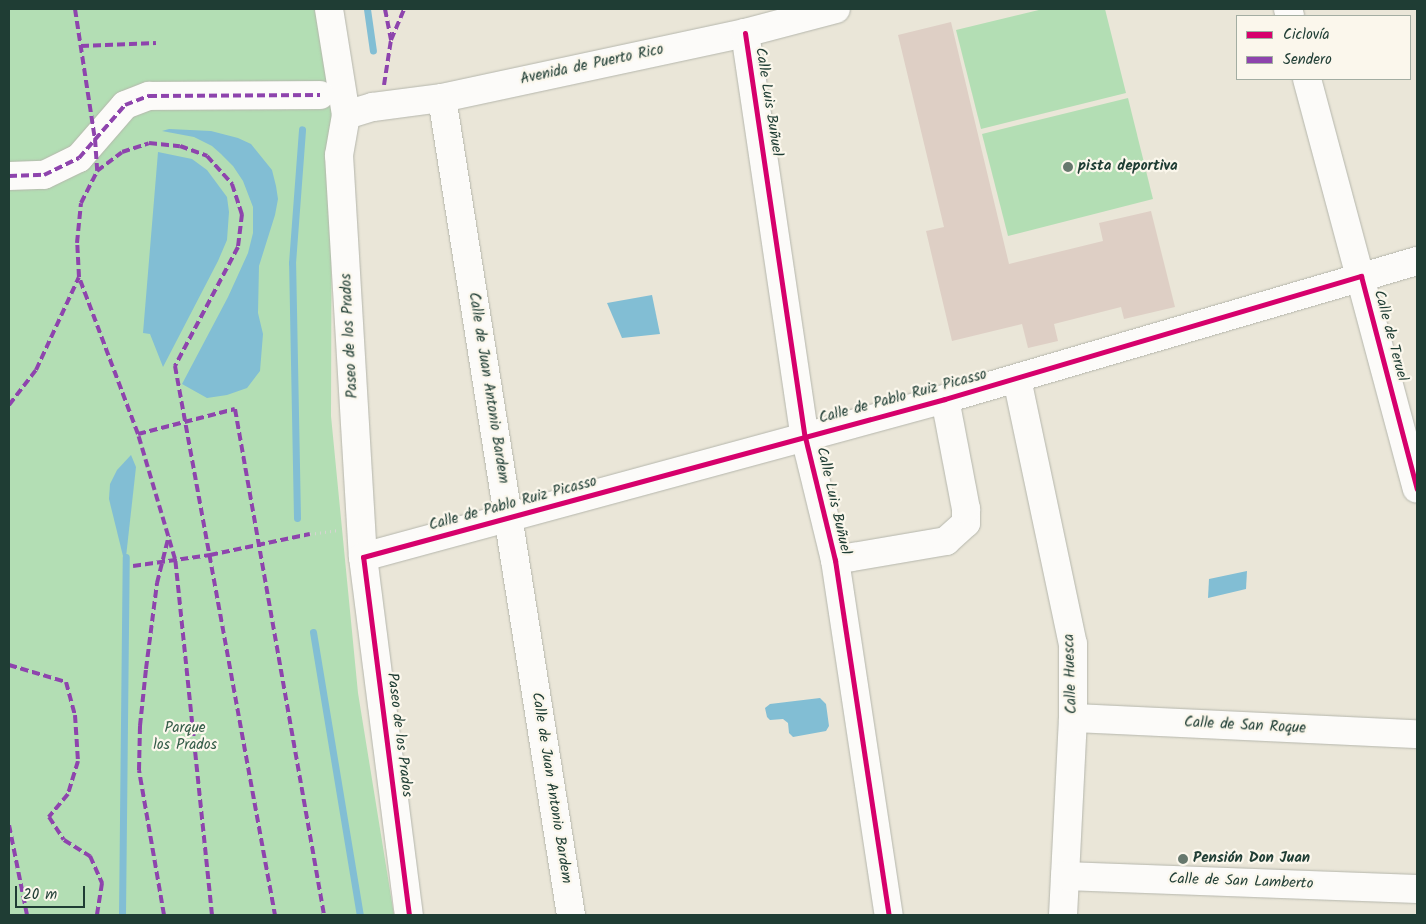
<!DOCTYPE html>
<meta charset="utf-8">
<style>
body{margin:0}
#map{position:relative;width:1426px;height:924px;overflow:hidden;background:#eae6d8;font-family:Kalam,sans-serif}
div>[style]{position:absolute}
.green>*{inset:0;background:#b3deb4}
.water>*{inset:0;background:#82bed4}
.stream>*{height:7px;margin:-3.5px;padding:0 3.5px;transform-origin:3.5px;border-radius:3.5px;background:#82bed4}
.building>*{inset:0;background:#decfc5}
.path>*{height:3px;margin-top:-1.5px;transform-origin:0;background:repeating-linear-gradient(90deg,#d4d5d0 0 1px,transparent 0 5px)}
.roads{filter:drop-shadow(0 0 1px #b5b6ac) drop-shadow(0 0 1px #b5b6ac)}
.street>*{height:28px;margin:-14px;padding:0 14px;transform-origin:14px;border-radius:14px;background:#fcfbf9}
.quiet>*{height:4px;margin-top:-2px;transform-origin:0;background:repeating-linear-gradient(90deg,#8e44ad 0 8px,transparent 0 12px)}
.cycleway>*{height:5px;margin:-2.5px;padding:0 2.5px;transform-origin:2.5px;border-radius:2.5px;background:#d6006c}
.dots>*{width:14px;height:14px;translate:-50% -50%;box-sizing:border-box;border:2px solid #fbf7ec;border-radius:50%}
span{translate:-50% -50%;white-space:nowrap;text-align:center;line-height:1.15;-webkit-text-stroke:4.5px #fbf7ec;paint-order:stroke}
.street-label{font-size:15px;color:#1f3d34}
.poi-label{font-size:15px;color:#1f3d34;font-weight:700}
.left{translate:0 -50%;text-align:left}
.park-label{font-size:15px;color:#345c48}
.frame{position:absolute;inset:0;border:10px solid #1f3d34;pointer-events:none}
.legend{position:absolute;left:1236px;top:15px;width:175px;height:65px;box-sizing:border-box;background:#fbf7ec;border:1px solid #a3ada2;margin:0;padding:6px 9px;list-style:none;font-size:15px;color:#1f3d34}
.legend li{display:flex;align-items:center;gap:10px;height:25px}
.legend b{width:25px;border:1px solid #a3ada2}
.scale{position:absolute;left:15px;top:886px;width:70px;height:22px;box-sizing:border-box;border:2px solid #1f3d34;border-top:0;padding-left:6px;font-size:15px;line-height:18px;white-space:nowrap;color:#1f3d34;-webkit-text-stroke:4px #fbf7ec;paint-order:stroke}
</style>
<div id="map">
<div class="green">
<i style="clip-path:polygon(9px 9px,315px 9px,332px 102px,331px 416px,358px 693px,394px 915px,9px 915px)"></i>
<i style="clip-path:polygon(1043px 9px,1105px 9px,1126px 93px,981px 129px,956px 30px)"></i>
<i style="clip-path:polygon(1128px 98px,1153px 199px,1008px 236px,982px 134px)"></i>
</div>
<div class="water">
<i style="clip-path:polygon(169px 129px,211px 131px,238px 138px,251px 144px,272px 170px,276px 186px,278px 199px,275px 215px,259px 266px,258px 313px,263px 334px,260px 371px,247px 388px,227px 395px,207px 398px,182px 384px,228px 297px,248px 253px,253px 233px,253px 207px,243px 181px,233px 166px,221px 154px,212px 146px,194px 137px,162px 131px)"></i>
<i style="clip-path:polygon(158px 152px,192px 159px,207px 170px,227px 197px,229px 212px,227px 240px,218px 261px,163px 367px,150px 334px,143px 333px)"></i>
<i style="clip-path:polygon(652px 295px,660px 334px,622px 338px,607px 303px)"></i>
<i style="clip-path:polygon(131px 455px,136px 467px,126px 557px,123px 556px,109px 499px,110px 484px,117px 470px)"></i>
<i style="clip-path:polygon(1247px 571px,1246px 589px,1208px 598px,1209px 579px)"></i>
<i style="clip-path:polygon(820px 698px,826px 704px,829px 726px,826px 731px,793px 737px,789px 733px,788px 723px,783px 719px,770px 720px,767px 717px,765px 708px,770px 704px)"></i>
</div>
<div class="stream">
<i style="left:367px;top:9px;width:42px;rotate:81.9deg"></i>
<i style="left:297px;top:518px;width:255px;rotate:-91.1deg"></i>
<i style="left:292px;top:263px;width:134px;rotate:-85.7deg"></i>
<i style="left:313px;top:632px;width:287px;rotate:80.6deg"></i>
<i style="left:122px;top:915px;width:358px;rotate:-89.4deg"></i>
</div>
<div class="building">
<i style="clip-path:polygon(951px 22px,1009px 264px,1103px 241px,1099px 223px,1151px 211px,1175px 307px,1124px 319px,1121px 307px,1054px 324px,1058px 341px,1028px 348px,1022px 324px,952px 341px,926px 231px,944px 227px,898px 35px)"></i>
</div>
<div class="path">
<i style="left:310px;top:534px;width:27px;rotate:-8deg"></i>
</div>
<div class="roads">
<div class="street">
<i style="left:329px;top:9px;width:107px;rotate:80.9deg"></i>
<i style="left:346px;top:115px;width:41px;rotate:99.9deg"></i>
<i style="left:339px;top:155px;width:403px;rotate:86.6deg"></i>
<i style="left:363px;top:557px;width:361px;rotate:82.7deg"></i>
<i style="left:1288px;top:9px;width:7px;rotate:74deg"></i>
<i style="left:745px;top:33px;width:408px;rotate:81.6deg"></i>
<i style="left:805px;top:437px;width:127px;rotate:76.3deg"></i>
<i style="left:835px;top:560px;width:359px;rotate:81.4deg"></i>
<i style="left:1307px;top:79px;width:424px;rotate:75deg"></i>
<i style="left:442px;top:98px;width:827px;rotate:81.03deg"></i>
<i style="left:346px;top:115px;width:28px;rotate:-17deg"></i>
<i style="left:373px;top:107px;width:70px;rotate:-7.4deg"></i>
<i style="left:442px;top:98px;width:310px;rotate:-12.1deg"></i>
<i style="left:745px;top:33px;width:94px;rotate:-14.8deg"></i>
<i style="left:9px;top:176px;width:35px;rotate:-2deg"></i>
<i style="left:44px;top:175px;width:39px;rotate:-26deg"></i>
<i style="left:79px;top:158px;width:70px;rotate:-49deg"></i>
<i style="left:125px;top:105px;width:26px;rotate:-21deg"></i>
<i style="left:149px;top:96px;width:171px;rotate:-0.3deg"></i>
<i style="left:1017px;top:379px;width:271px;rotate:78.1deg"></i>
<i style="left:1073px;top:644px;width:74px;rotate:90deg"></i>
<i style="left:1073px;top:718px;width:197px;rotate:92.9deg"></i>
<i style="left:363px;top:557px;width:603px;rotate:-15.19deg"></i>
<i style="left:945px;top:399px;width:492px;rotate:-16.3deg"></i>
<i style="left:835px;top:560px;width:113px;rotate:-9.7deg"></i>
<i style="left:946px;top:541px;width:27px;rotate:-42deg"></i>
<i style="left:966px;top:523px;width:14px;rotate:-90deg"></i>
<i style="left:966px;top:509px;width:112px;rotate:-100.8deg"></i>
<i style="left:1073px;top:718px;width:344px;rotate:2.7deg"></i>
<i style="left:1065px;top:876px;width:352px;rotate:2.1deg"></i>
</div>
</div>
<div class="quiet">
<i style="left:75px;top:9px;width:132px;rotate:81.3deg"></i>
<i style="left:95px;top:139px;width:32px;rotate:86deg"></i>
<i style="left:385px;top:9px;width:32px;rotate:79deg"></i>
<i style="left:81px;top:46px;width:75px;rotate:-2.3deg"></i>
<i style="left:384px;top:85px;width:46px;rotate:-81.2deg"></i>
<i style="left:391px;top:40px;width:34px;rotate:-67deg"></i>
<i style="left:9px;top:176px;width:35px;rotate:-2deg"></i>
<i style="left:44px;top:175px;width:39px;rotate:-26deg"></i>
<i style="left:79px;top:158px;width:70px;rotate:-49deg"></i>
<i style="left:125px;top:105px;width:26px;rotate:-21deg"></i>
<i style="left:149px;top:96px;width:171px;rotate:-0.3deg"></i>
<i style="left:9px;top:405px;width:44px;rotate:-52.4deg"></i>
<i style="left:36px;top:370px;width:102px;rotate:-65.2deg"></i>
<i style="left:138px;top:434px;width:100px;rotate:-14.5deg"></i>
<i style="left:235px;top:409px;width:514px;rotate:80.02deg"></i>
<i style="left:133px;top:566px;width:78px;rotate:-8.1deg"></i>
<i style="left:210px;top:555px;width:102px;rotate:-11.9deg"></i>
<i style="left:9px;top:665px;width:59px;rotate:16.6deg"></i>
<i style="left:66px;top:682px;width:34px;rotate:75deg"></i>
<i style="left:75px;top:715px;width:46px;rotate:86.3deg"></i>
<i style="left:78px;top:761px;width:34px;rotate:107deg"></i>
<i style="left:68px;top:794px;width:30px;rotate:130deg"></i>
<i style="left:49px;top:817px;width:27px;rotate:57deg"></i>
<i style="left:64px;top:840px;width:31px;rotate:32deg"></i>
<i style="left:90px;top:856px;width:30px;rotate:66deg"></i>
<i style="left:102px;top:883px;width:32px;rotate:99deg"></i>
<i style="left:9px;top:825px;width:92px;rotate:78.7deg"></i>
<i style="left:164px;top:915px;width:147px;rotate:-99.8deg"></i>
<i style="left:139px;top:770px;width:44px;rotate:-88.7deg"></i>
<i style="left:140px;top:726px;width:57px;rotate:-84deg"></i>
<i style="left:146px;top:669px;width:87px;rotate:-82.7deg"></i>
<i style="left:157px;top:583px;width:49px;rotate:-76deg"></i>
<i style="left:212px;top:915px;width:358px;rotate:-95.9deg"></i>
<i style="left:175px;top:559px;width:130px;rotate:-106.5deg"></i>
<i style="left:138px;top:434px;width:168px;rotate:-110.6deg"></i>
<i style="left:79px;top:277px;width:34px;rotate:-93deg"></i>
<i style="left:77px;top:243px;width:40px;rotate:-84.3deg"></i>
<i style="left:81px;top:203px;width:36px;rotate:-63deg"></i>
<i style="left:97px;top:171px;width:31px;rotate:-37deg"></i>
<i style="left:122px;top:152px;width:28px;rotate:-18deg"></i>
<i style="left:149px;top:143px;width:31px;rotate:6deg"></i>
<i style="left:180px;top:146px;width:29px;rotate:20deg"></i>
<i style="left:207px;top:156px;width:38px;rotate:48deg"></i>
<i style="left:232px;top:184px;width:32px;rotate:72deg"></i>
<i style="left:242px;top:214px;width:33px;rotate:97deg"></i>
<i style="left:238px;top:247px;width:135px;rotate:117.9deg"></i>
<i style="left:175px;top:366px;width:558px;rotate:79.68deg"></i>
</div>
<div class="cycleway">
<i style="left:745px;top:33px;width:408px;rotate:81.6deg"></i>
<i style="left:805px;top:437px;width:127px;rotate:76.3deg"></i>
<i style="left:835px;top:560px;width:359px;rotate:81.4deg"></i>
<i style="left:409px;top:915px;width:361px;rotate:-97.3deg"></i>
<i style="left:363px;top:557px;width:603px;rotate:-15.19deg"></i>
<i style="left:945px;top:399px;width:434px;rotate:-16.5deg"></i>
<i style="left:1361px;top:276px;width:220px;rotate:75.3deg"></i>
</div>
<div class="dots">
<i style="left:1068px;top:167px;background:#66786d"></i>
<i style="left:1183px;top:859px;background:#66786d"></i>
</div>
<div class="street-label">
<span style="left:592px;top:65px;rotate:-12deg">Avenida de Puerto Rico</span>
<span style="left:768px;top:102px;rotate:81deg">Calle Luis Buñuel</span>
<span style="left:350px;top:336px;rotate:-93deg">Paseo de los Prados</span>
<span style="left:1390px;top:336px;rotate:75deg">Calle de Teruel</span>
<span style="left:488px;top:388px;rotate:81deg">Calle de Juan Antonio Bardem</span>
<span style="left:903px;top:397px;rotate:-15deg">Calle de Pablo Ruiz Picasso</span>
<span style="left:833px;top:501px;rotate:77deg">Calle Luis Buñuel</span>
<span style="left:513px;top:504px;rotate:-15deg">Calle de Pablo Ruiz Picasso</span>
<span style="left:1071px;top:674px;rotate:-92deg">Calle Huesca</span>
<span style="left:1245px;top:726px;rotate:3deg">Calle de San Roque</span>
<span style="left:399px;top:735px;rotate:83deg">Paseo de los Prados</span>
<span style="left:551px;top:788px;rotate:81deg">Calle de Juan Antonio Bardem</span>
<span style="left:1241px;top:882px;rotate:2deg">Calle de San Lamberto</span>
</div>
<div class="poi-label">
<span class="left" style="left:1078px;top:167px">pista deportiva</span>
<span class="left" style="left:1193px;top:859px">Pensión Don Juan</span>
</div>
<div class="park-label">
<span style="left:185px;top:737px">Parque<br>los Prados</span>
</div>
<div class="frame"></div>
<ul class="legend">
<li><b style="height:6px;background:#d6006c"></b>Ciclovía</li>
<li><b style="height:6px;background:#8e44ad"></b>Sendero</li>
</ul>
<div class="scale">20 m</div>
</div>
